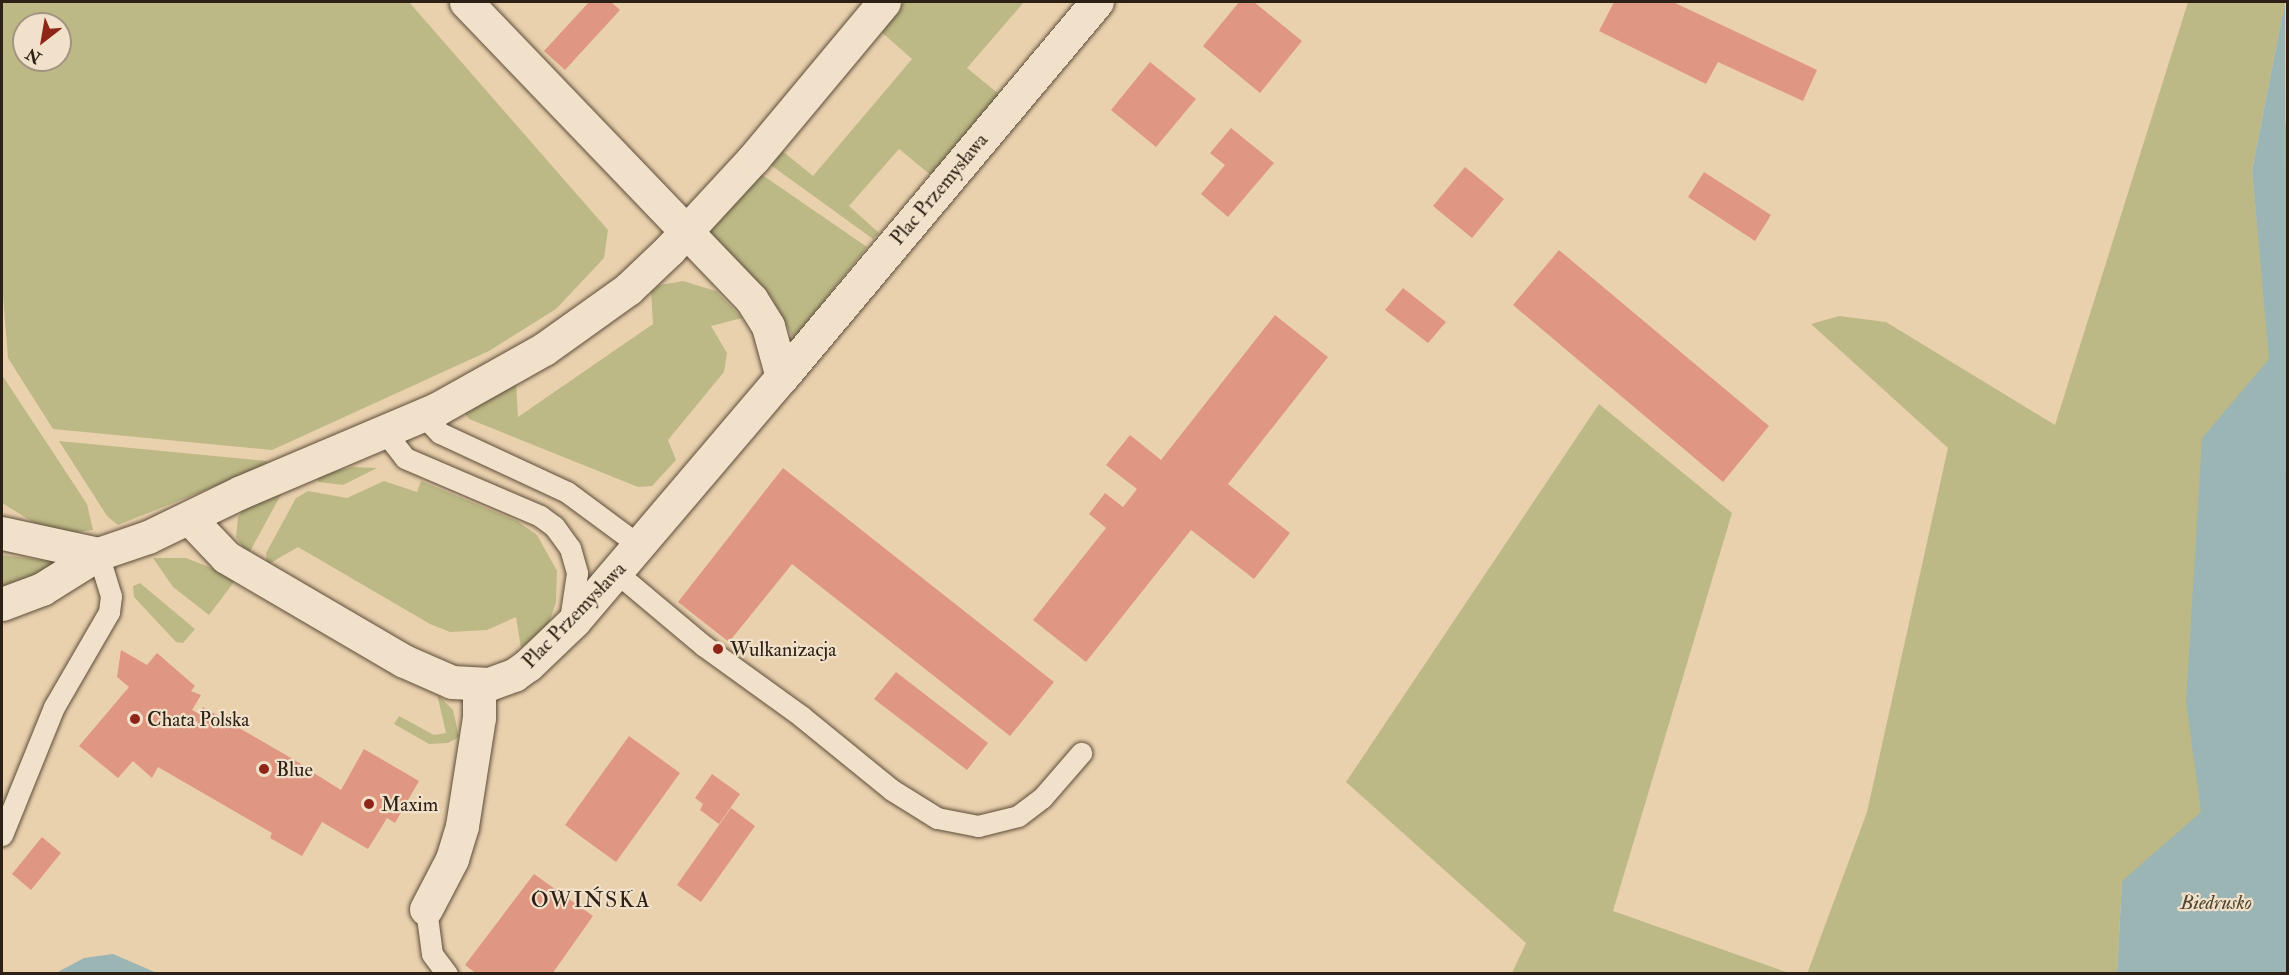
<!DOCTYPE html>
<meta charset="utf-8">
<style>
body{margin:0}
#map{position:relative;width:2289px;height:975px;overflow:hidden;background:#ead1ae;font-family:"IM FELL Double Pica",serif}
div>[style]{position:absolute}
.green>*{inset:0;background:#bdb986}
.water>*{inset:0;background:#9ab5b3}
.building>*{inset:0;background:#e09782}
.roads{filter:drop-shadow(0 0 2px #5c4d3a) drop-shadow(0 0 2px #5c4d3a)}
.service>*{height:21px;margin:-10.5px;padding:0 10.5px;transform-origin:10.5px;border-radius:10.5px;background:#f1e1ca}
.minor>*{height:33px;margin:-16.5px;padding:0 16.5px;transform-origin:16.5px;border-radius:16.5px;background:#f1e1ca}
.dots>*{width:16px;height:16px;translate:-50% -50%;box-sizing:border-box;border:3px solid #f1e1ca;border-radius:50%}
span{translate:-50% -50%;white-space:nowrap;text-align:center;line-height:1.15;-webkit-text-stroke:4.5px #f1e1ca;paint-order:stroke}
.street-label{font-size:20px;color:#2c2114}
.poi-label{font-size:20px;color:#2c2114}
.left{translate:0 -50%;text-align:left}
.park-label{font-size:20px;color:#504730;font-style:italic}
.quarter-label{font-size:22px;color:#2c2114;letter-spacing:1.5px}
.frame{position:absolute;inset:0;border:3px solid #2c2114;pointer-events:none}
.north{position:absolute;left:12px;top:12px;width:60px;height:60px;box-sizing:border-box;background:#f1e1ca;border:2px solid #a29481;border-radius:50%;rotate:211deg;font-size:16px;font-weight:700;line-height:24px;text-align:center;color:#2c2114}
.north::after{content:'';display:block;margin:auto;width:21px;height:27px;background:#8f2418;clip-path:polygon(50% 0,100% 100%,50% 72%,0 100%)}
</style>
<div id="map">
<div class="green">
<i style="clip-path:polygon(evenodd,2px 2px,409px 2px,608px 230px,604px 258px,556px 309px,489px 351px,272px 450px,53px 429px,8px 358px,2px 283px,2px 2px,24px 24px,60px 24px,60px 60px,24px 60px,24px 24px)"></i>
<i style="clip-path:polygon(904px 2px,1024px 2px,967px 68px,1000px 95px,932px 176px,899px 149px,849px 206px,879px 233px,873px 239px,768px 163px,780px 149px,813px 176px,912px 59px,879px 30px)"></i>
<i style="clip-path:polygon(2188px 2px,2285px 2px,2252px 170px,2259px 244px,2287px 116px,2287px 973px,2122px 881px,2117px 973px,1807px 974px,1867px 812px,1948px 448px,1811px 324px,1839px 316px,1886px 322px,2055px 425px)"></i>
<i style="clip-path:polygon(758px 172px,867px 247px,794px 339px,772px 298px,709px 232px)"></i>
<i style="clip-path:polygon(683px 281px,716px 291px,742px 318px,711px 326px,727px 353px,724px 372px,668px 440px,676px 460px,652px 486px,638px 487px,469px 419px,463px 411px,516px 383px,518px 417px,653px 324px,651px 291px,660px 285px)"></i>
<i style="clip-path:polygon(2px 375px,87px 504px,93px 530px,70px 533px,38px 525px,2px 503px)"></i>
<i style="clip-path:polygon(1599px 404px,1732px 513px,1613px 911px,1789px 973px,1512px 973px,1526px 943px,1346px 782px)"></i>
<i style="clip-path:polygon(59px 441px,266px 461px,268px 465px,118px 525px,107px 516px)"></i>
<i style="clip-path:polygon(353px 467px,377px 468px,343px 485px,319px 482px,316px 476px)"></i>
<i style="clip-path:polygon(384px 481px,417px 492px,421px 481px,517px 521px,537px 535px,557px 571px,556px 602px,548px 626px,521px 648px,516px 617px,487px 630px,450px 632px,430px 624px,298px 547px,267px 565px,266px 553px,296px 498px,308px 491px,347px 498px)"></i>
<i style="clip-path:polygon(284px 489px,248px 555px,236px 537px,238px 517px,244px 508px)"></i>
<i style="clip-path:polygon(2px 555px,57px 562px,56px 569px,2px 586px)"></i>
<i style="clip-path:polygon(153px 558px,186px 558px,237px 578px,209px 615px,173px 587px)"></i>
<i style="clip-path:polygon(140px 583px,195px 629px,183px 643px,176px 642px,134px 597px,133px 586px)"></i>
<i style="clip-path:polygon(437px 694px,453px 710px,459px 737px,448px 743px,429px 744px,394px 724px,399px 716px,434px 735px,446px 733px)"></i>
</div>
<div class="water">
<i style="clip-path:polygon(2285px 2px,2287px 973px,2117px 973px,2122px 881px,2201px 812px,2186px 702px,2202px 438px,2269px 359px,2252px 170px)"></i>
<i style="clip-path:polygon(113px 954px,157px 973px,56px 973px,84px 958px)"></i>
</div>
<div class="building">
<i style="clip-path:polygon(589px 2px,611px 2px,620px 10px,565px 70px,544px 51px)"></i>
<i style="clip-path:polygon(1239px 2px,1254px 2px,1302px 41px,1260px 93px,1203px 46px)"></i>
<i style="clip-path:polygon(1614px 2px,1673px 2px,1817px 70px,1803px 101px,1718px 62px,1706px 84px,1599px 31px)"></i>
<i style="clip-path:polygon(1150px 62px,1196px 99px,1156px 147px,1111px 110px)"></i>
<i style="clip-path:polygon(1231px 128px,1274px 163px,1228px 217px,1201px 194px,1225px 165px,1210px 153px)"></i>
<i style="clip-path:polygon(1465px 167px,1504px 199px,1472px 238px,1433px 206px)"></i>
<i style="clip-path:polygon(1704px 172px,1771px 215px,1755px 241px,1688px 197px)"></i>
<i style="clip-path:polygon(1559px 250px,1769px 426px,1723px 482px,1513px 305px)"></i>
<i style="clip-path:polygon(1403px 288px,1446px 322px,1428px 343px,1385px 310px)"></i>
<i style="clip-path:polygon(1275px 315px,1328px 357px,1228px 484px,1290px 533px,1254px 579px,1191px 530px,1086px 662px,1033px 620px,1106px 528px,1089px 514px,1105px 493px,1123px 507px,1137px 489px,1106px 465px,1130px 435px,1161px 460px)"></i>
<i style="clip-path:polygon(783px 468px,1054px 682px,1010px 736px,792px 564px,729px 642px,678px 602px)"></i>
<i style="clip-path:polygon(121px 650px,147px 665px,157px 653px,195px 686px,191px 691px,201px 695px,192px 710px,199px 714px,203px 707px,303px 765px,300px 771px,306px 774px,309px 770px,341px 790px,364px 749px,419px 781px,395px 823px,387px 818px,368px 849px,322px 822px,302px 856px,270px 838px,272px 833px,158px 767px,152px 778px,133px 761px,118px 778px,79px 746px,129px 687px,117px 677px)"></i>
<i style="clip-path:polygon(896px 672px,988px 743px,967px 770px,874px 699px)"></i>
<i style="clip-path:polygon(629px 736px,680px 773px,616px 862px,565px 825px)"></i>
<i style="clip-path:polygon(712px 774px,740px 794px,719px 824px,700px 810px,703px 804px,695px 798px)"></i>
<i style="clip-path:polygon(731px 808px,755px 826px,701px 902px,677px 885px)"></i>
<i style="clip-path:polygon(42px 837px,61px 853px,31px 890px,12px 874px)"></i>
<i style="clip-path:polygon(534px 874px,593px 916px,552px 974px,477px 974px,465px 965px)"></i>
</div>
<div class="roads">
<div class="service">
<i style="left:423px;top:415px;width:25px;rotate:47deg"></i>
<i style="left:440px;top:433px;width:140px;rotate:24.9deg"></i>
<i style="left:567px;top:492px;width:91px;rotate:36.5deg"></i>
<i style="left:384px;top:431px;width:34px;rotate:52deg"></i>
<i style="left:405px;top:458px;width:147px;rotate:23.2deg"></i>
<i style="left:540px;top:516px;width:17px;rotate:36deg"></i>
<i style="left:554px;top:526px;width:27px;rotate:54deg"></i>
<i style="left:570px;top:548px;width:26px;rotate:74deg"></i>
<i style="left:577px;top:573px;width:48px;rotate:98.5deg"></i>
<i style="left:617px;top:573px;width:114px;rotate:40deg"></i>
<i style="left:704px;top:646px;width:120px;rotate:35.8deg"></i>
<i style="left:801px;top:716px;width:117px;rotate:39.1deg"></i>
<i style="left:892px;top:790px;width:53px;rotate:31.9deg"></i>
<i style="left:937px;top:818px;width:42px;rotate:11deg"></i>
<i style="left:978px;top:826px;width:41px;rotate:-14deg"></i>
<i style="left:1018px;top:816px;width:30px;rotate:-37deg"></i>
<i style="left:1042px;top:798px;width:60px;rotate:-49.1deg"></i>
<i style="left:2px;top:835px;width:138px;rotate:-67.9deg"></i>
<i style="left:54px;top:707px;width:110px;rotate:-59.9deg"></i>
<i style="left:109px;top:612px;width:16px;rotate:-83deg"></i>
<i style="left:111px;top:596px;width:44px;rotate:-107.2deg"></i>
<i style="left:426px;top:909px;width:45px;rotate:82.4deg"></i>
<i style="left:432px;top:954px;width:25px;rotate:53deg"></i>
</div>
<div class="minor">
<i style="left:782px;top:377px;width:490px;rotate:-50deg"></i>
<i style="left:190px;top:519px;width:52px;rotate:46.5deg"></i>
<i style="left:226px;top:557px;width:206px;rotate:30.3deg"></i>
<i style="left:404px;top:661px;width:52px;rotate:23.6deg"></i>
<i style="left:452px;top:682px;width:37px;rotate:3deg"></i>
<i style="left:489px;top:684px;width:27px;rotate:-20deg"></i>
<i style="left:514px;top:675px;width:17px;rotate:-36deg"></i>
<i style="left:528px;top:665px;width:64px;rotate:-43.7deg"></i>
<i style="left:574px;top:621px;width:321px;rotate:-49.6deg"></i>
<i style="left:782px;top:377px;width:53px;rotate:-105.4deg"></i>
<i style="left:768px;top:326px;width:32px;rotate:-122deg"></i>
<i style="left:751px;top:299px;width:412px;rotate:-133.8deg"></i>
<i style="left:2px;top:533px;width:98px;rotate:12.3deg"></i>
<i style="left:2px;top:604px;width:43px;rotate:-20.6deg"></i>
<i style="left:42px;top:589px;width:66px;rotate:-32deg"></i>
<i style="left:98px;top:554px;width:53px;rotate:-18.8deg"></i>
<i style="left:148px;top:537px;width:103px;rotate:-25.8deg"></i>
<i style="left:241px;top:492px;width:213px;rotate:-23deg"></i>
<i style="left:437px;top:409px;width:123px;rotate:-29.3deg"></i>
<i style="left:544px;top:349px;width:103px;rotate:-35.5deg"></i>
<i style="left:628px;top:289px;width:57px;rotate:-43.6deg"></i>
<i style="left:669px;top:250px;width:125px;rotate:-47.3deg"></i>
<i style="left:754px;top:158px;width:203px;rotate:-50.2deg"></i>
<i style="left:426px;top:909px;width:56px;rotate:-62.5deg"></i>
<i style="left:452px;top:859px;width:34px;rotate:-73deg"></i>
<i style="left:462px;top:826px;width:109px;rotate:-81.1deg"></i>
<i style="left:479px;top:718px;width:32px;rotate:-90deg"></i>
</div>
</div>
<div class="dots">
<i style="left:718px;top:649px;background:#8f2418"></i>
<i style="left:135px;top:719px;background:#8f2418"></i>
<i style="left:264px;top:769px;background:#8f2418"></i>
<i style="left:369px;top:804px;background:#8f2418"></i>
</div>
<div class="street-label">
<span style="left:939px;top:189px;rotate:-50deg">Plac Przemysława</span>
<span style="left:574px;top:615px;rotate:-46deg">Plac Przemysława</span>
</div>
<div class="poi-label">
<span class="left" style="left:730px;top:649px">Wulkanizacja</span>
<span class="left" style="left:147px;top:719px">Chata Polska</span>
<span class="left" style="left:276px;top:769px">Blue</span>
<span class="left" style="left:381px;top:804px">Maxim</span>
</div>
<div class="park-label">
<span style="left:2216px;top:902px">Biedrusko</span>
</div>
<div class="quarter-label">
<span style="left:591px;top:901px">OWIŃSKA</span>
</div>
<div class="frame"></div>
<div class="north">N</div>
</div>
